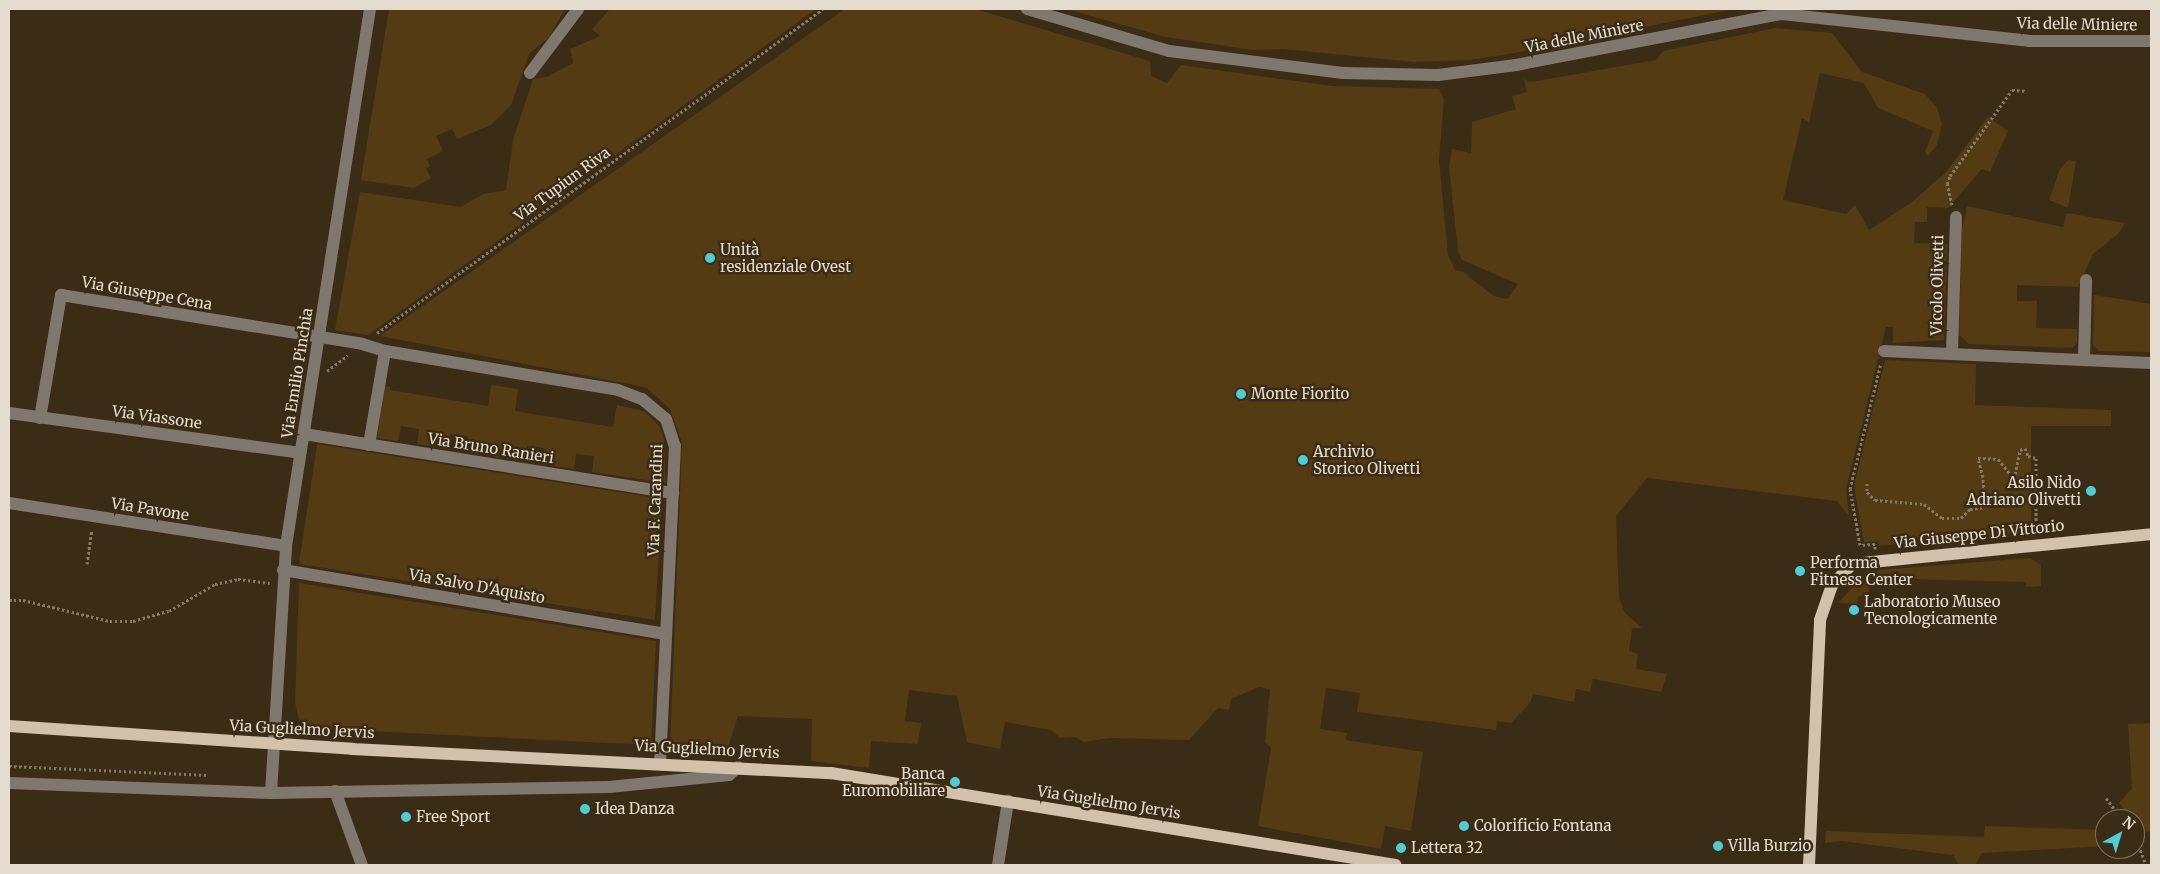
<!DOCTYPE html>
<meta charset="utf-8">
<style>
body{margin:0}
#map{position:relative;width:2160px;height:874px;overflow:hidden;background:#3b2c16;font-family:Merriweather,serif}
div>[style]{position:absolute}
.green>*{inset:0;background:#543b13}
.path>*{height:3px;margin-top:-1.5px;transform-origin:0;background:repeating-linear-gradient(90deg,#857866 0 2.5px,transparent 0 5px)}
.minor>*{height:12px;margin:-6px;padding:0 6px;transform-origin:6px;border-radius:6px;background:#80786e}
.major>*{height:12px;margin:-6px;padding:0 6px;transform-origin:6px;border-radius:6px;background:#d2c2ac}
.dots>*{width:14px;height:14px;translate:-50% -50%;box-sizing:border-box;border:2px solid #3b2c16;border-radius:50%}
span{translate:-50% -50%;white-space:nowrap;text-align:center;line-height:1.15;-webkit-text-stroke:5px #3b2c16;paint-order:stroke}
.street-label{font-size:15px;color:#e5dbce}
.poi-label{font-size:15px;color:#e5dbce}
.left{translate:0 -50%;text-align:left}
.right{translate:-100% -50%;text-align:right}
.frame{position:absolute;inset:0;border:10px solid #e5dbce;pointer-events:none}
.north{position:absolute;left:2095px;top:809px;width:50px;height:50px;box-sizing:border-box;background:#3b2c16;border:1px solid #7f7260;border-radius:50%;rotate:39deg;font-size:14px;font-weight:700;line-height:20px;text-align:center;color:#e5dbce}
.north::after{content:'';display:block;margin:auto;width:18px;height:22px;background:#51ccd4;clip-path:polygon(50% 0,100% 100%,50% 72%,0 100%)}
</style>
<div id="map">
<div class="green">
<i style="clip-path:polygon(389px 9px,565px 9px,549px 37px,529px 54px,511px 105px,491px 125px,457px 139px,452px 129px,436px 136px,443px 151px,427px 159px,430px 166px,426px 169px,431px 178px,414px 188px,361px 180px)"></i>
<i style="clip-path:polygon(610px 9px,816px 9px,368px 335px,335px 330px,360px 192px,461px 207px,483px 194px,506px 190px,513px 140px,533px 79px,547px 77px,573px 63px,570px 49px,600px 36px,592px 29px)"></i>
<i style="clip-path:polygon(845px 9px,975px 9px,1150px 61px,1151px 76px,1167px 83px,1181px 65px,1332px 86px,1439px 89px,1444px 99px,1439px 160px,1448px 255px,1455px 270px,1463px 272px,1494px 296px,1508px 299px,1518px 284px,1462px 260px,1458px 251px,1449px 166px,1452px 149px,1471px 153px,1472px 122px,1516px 109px,1512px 96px,1527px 92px,1524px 79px,1531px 82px,1656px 60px,1663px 51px,1775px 28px,1832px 33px,1862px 72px,1925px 94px,1937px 108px,1942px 124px,1937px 145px,1928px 156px,1925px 152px,1933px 131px,1878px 108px,1864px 83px,1820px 73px,1809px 123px,1802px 118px,1783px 200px,1846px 214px,1855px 205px,1869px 230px,1912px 202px,1946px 172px,1988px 117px,2008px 131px,1990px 172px,1982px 169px,1948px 208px,1927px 207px,1927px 222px,1915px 222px,1914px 243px,1947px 244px,1944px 340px,1893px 343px,1893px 327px,1886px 327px,1846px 489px,1849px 516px,1837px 501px,1647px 478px,1616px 516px,1619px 598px,1625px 613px,1642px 628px,1632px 628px,1629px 651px,1638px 654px,1636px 669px,1667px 674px,1661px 692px,1593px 679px,1590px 692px,1576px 689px,1574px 702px,1533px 694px,1530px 703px,1511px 723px,1497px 721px,1496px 730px,1357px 712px,1360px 693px,1326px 688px,1320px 729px,1347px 733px,1346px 740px,1423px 752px,1411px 831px,1385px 826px,1381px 849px,1258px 826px,1271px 748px,1265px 742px,1270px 689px,1259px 687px,1231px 699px,1229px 710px,1218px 708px,1189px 740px,1109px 738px,1084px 742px,1075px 737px,1060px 738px,1050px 730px,1005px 722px,1000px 749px,967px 742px,957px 696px,909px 690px,905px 721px,921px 723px,918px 744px,871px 741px,869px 768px,811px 761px,812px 719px,738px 716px,726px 754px,670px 750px,682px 443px,670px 409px,647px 388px,634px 385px,380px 336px)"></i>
<i style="clip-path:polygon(1066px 9px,1734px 9px,1520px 52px,1470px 60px,1414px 62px,1283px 49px,1253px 50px,1166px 37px)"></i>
<i style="clip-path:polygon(2068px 160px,2076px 161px,2068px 208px,2049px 200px,2060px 169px)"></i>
<i style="clip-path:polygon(1967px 206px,2063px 227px,2067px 213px,2125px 223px,2118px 234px,2093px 254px,2078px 287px,2017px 285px,2017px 301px,2037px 301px,2036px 328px,2077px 329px,2077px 342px,2073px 348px,1969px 344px,1959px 335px,1962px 229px)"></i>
<i style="clip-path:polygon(2094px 295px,2151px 304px,2151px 352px,2099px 351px,2093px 345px)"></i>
<i style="clip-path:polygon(1885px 360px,1976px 364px,1975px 405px,2111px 410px,2111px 426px,2031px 426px,2031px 531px,1879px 546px,1878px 541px,1864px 542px,1854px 486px)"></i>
<i style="clip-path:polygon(491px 385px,518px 389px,515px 411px,613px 427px,617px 405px,644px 411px,660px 427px,665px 443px,665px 483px,592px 472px,594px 456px,576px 454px,574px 469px,542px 464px,545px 448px,527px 446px,524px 461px,466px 452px,468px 437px,450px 434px,448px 449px,417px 444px,419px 429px,401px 426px,398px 441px,377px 438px,385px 386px,390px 387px,390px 390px,488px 406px)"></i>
<i style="clip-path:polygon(317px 444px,662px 499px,655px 620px,299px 564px)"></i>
<i style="clip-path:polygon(2030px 558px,2041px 565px,2041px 586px,2026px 587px,2026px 582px,1870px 578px,1869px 596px,1858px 596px,1857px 604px,1838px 603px,1867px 571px)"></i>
<i style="clip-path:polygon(299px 583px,656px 641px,651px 745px,309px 728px,299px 719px,295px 703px)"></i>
<i style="clip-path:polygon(2151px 723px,2151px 831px,2146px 832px,2119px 803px,2132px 788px,2128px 724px)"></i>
<i style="clip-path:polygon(1985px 826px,2105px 830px,2105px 846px,1982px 853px,1975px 865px,1959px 865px,1953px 855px,1841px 841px,1825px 843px,1826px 831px,1984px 837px)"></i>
</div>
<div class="path">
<i style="left:1952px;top:205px;width:22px;rotate:-103deg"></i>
<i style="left:1947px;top:184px;width:9px;rotate:-69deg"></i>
<i style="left:1950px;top:176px;width:106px;rotate:-54.2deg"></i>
<i style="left:2012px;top:90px;width:15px;rotate:4deg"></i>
<i style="left:377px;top:333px;width:551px;rotate:-36deg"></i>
<i style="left:327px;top:371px;width:26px;rotate:-37deg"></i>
<i style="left:1867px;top:483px;width:9px;rotate:90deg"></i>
<i style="left:1867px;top:492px;width:11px;rotate:45deg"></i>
<i style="left:1875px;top:500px;width:49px;rotate:4.7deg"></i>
<i style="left:1924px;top:504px;width:23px;rotate:38deg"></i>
<i style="left:1942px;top:518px;width:19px"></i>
<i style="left:1961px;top:518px;width:13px;rotate:-45deg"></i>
<i style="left:1970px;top:509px;width:15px;rotate:-8deg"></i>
<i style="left:1985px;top:507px;width:30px;rotate:-94deg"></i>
<i style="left:1983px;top:477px;width:20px;rotate:-105deg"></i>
<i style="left:1978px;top:458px;width:20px;rotate:3deg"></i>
<i style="left:1998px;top:459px;width:26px;rotate:51deg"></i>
<i style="left:2014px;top:479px;width:30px;rotate:-78deg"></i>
<i style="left:2020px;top:450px;width:5px;rotate:-22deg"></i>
<i style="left:2025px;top:448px;width:9px;rotate:69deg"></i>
<i style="left:2028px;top:456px;width:8px;rotate:14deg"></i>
<i style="left:2036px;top:458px;width:74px;rotate:90deg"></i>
<i style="left:1875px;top:549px;width:5px;rotate:-90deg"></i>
<i style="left:1875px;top:544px;width:15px;rotate:176deg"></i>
<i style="left:1860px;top:545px;width:57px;rotate:-100.1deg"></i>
<i style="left:1850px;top:489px;width:130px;rotate:-76.2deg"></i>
<i style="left:87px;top:564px;width:34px;rotate:-82deg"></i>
<i style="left:9px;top:600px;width:14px"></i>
<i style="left:23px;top:600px;width:89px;rotate:13.6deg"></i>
<i style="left:110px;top:621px;width:23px"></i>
<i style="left:133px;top:621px;width:37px;rotate:-16deg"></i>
<i style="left:169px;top:611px;width:53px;rotate:-30.4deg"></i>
<i style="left:215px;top:584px;width:24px;rotate:-12deg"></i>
<i style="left:238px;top:579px;width:32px;rotate:7deg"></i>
<i style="left:9px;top:766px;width:199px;rotate:2.6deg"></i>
<i style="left:2106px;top:798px;width:26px;rotate:53deg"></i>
<i style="left:2135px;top:836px;width:31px;rotate:69deg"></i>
</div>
<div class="minor">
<i style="left:1027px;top:9px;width:148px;rotate:16.5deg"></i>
<i style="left:1169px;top:51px;width:175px;rotate:7.2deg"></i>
<i style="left:1343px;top:73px;width:95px;rotate:1.2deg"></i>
<i style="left:1438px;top:75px;width:79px;rotate:-7.3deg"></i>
<i style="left:1516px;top:65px;width:271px;rotate:-10.9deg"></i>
<i style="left:1782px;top:14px;width:248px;rotate:6.2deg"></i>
<i style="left:2029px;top:41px;width:122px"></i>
<i style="left:530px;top:73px;width:80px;rotate:-53.1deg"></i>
<i style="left:1884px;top:351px;width:267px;rotate:2.6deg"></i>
<i style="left:1952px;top:353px;width:136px;rotate:-88.3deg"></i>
<i style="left:2084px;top:359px;width:79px;rotate:-88.5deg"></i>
<i style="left:9px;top:413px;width:294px;rotate:7.8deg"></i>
<i style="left:40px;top:418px;width:125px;rotate:-80.3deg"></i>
<i style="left:61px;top:295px;width:305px;rotate:9.2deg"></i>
<i style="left:362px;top:344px;width:24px;rotate:17deg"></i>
<i style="left:385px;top:351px;width:236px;rotate:9.5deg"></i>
<i style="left:618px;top:390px;width:26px;rotate:21deg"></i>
<i style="left:642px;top:399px;width:31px;rotate:40deg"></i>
<i style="left:666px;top:419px;width:28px;rotate:72deg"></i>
<i style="left:675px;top:446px;width:317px;rotate:92.7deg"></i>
<i style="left:304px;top:434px;width:374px;rotate:9.1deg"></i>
<i style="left:369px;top:445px;width:95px;rotate:-80.3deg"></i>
<i style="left:9px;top:503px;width:280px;rotate:8.8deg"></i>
<i style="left:283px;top:570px;width:388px;rotate:9.5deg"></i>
<i style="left:9px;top:783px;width:262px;rotate:2.2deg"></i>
<i style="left:271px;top:793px;width:338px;rotate:-1deg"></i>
<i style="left:609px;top:787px;width:121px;rotate:-5.7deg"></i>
<i style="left:729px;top:775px;width:12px;rotate:-42deg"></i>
<i style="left:335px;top:791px;width:79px;rotate:70deg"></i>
<i style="left:271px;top:793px;width:247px;rotate:-86.5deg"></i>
<i style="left:286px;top:546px;width:544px;rotate:-81.11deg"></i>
<i style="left:998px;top:865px;width:65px;rotate:-81.1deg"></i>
</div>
<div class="major">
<i style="left:9px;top:726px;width:344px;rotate:3.8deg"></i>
<i style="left:352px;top:749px;width:480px;rotate:2.9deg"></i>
<i style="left:831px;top:773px;width:572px;rotate:9.25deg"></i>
<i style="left:1809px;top:865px;width:245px;rotate:-87.4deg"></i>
<i style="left:1820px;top:620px;width:37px;rotate:-71deg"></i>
<i style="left:1832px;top:585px;width:29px;rotate:-46deg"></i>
<i style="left:1852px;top:564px;width:301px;rotate:-5.7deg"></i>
</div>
<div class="dots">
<i style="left:710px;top:258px;background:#51ccd4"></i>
<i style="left:1241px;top:394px;background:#51ccd4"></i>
<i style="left:1303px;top:460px;background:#51ccd4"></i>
<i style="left:2091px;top:491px;background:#51ccd4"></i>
<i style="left:1800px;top:571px;background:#51ccd4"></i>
<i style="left:1854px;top:610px;background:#51ccd4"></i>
<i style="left:955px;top:782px;background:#51ccd4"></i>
<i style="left:585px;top:809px;background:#51ccd4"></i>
<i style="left:406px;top:817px;background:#51ccd4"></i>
<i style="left:1464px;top:826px;background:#51ccd4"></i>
<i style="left:1718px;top:846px;background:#51ccd4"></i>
<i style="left:1401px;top:848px;background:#51ccd4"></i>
</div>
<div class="street-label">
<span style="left:2077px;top:24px;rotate:1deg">Via delle Miniere</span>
<span style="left:1584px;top:36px;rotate:-11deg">Via delle Miniere</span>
<span style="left:562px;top:184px;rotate:-36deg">Via Tupiun Riva</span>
<span style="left:1937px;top:285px;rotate:-89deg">Vicolo Olivetti</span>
<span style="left:147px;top:293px;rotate:10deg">Via Giuseppe Cena</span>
<span style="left:297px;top:373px;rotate:-81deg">Via Emilio Pinchia</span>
<span style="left:157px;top:417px;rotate:8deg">Via Viassone</span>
<span style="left:491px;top:448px;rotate:9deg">Via Bruno Ranieri</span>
<span style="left:655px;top:500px;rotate:-88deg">Via F. Carandini</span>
<span style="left:150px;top:509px;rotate:9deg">Via Pavone</span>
<span style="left:1979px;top:534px;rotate:-6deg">Via Giuseppe Di Vittorio</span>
<span style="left:477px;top:586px;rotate:10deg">Via Salvo D'Aquisto</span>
<span style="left:302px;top:729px;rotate:3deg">Via Guglielmo Jervis</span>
<span style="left:707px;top:749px;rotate:3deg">Via Guglielmo Jervis</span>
<span style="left:1109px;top:802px;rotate:9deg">Via Guglielmo Jervis</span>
</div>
<div class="poi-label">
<span class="left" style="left:720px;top:258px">Unità<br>residenziale Ovest</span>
<span class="left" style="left:1251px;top:394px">Monte Fiorito</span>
<span class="left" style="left:1313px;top:460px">Archivio<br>Storico Olivetti</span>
<span class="right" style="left:2081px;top:491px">Asilo Nido<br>Adriano Olivetti</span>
<span class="left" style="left:1810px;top:571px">Performa<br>Fitness Center</span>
<span class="left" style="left:1864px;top:610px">Laboratorio Museo<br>Tecnologicamente</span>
<span class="right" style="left:945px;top:782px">Banca<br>Euromobiliare</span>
<span class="left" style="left:595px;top:809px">Idea Danza</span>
<span class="left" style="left:416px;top:817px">Free Sport</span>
<span class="left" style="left:1474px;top:826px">Colorificio Fontana</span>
<span class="left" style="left:1728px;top:846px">Villa Burzio</span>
<span class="left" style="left:1411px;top:848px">Lettera 32</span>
</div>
<div class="frame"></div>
<div class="north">N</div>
</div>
